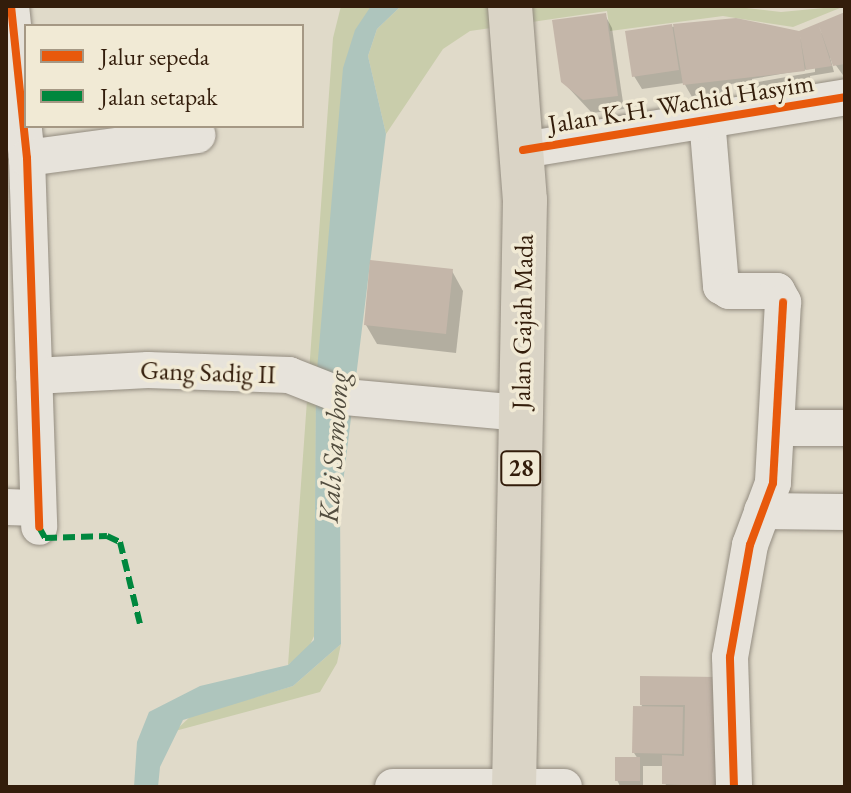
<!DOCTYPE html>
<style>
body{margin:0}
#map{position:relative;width:851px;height:793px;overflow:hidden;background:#e0dac9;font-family:"EB Garamond",serif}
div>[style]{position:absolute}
.green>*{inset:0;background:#c9cdab}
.water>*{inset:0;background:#aec5bd}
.shadow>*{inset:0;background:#0003}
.building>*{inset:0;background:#c4b6a9}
.roads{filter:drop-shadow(0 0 2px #938c80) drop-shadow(0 0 2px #938c80)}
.minor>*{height:36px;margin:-18px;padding:0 18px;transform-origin:18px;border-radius:18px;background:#e7e3db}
.highway>*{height:44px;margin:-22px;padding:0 22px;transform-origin:22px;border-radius:22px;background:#dad4c6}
.quiet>*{height:6px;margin-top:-3px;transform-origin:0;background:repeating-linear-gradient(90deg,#00873e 0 12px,transparent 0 18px)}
.cycleway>*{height:8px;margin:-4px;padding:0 4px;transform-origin:4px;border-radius:4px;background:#e8590c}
span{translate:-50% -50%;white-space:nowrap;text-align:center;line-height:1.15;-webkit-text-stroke:7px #f1ead5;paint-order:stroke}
.shield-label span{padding:2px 6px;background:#f1ead5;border:2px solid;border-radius:6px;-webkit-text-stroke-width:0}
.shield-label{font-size:24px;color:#331d0b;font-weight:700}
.street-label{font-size:26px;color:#331d0b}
.water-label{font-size:28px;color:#524d3f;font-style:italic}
.frame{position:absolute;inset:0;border:8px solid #331d0b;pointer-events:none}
.legend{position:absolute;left:24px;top:24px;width:280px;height:104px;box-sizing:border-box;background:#f1ead5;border:2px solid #a59884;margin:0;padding:10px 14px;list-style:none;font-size:24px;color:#331d0b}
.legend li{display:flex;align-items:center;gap:16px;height:40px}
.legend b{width:40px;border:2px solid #a59884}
</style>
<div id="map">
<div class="green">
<i style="clip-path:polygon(341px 6px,371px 6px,316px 382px,315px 634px,309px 647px,288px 665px,333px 38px)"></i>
<i style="clip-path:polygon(401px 6px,728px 6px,781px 12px,845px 6px,793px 27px,723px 16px,610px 31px,607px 11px,470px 31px,443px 49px,386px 134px,368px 56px,377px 29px)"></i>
<i style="clip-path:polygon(341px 644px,337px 663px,320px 692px,175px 731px,191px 716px,293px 686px)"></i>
</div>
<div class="water">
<i style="clip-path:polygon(371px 6px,401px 6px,377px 29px,368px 56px,386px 134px,340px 507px,341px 644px,293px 686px,183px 720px,160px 767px,158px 787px,134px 787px,137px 742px,149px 712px,200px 686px,288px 665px,314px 640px,316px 382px,343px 68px,355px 30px)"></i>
</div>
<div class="shadow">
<i style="clip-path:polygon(evenodd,845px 14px,845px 78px,830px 57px,834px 72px,810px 76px,811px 85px,758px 94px,750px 81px,731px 84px,732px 91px,692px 97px,684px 83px,642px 89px,634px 76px,628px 33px,715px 21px,797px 33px,803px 43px,816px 26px,825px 37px,845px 14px,815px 68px,815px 72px,752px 83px,752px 79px,815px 68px)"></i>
<i style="clip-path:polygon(605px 15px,612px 28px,624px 109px,592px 113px,563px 82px)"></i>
<i style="clip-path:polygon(452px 271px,463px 291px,456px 353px,377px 344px,366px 325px)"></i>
<i style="clip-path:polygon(717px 679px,731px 787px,666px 787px,664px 766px,643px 766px,643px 787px,620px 786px,617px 780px,638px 759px,634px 753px,642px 704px)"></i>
</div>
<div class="building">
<i style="clip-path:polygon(845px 12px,845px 64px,833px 66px,819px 26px,832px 66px,806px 70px,800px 36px,805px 71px,683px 85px,673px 24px,736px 18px,799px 31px)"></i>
<i style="clip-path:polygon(606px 13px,618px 96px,583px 100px,561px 82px,552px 20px)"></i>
<i style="clip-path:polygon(672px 24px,679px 70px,632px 77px,625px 31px)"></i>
<i style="clip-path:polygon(370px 260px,453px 269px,446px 334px,364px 325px)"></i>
<i style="clip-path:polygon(640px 676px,719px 677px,722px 787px,662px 784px,662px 755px,684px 756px,685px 705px,640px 705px)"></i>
<i style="clip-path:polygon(633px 706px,683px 707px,682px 754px,632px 753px)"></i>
<i style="clip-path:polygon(615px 757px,640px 757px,640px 781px,615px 781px)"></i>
</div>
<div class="roads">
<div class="minor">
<i style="left:11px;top:6px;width:153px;rotate:84deg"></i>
<i style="left:27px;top:158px;width:369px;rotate:88.1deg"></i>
<i style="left:707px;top:119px;width:168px;rotate:85.2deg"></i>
<i style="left:721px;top:286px;width:9px;rotate:32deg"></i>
<i style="left:729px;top:291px;width:48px"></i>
<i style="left:777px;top:291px;width:13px;rotate:61deg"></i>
<i style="left:783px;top:302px;width:181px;rotate:93.2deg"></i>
<i style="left:773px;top:483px;width:66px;rotate:110.4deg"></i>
<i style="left:750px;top:545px;width:114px;rotate:100.1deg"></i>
<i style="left:730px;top:657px;width:130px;rotate:88.2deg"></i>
<i style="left:523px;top:150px;width:326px;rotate:-9.3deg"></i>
<i style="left:27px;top:158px;width:172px;rotate:-7.7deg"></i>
<i style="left:34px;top:376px;width:114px;rotate:-3deg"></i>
<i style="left:148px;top:370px;width:141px;rotate:2deg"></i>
<i style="left:289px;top:375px;width:60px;rotate:21.4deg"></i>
<i style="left:345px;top:397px;width:178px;rotate:5.2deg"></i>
<i style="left:777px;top:428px;width:68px"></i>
<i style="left:6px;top:507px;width:32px;rotate:2deg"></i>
<i style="left:762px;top:511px;width:83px;rotate:0.7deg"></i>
<i style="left:393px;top:787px;width:171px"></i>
</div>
<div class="highway">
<i style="left:510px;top:6px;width:195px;rotate:85.6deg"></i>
<i style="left:525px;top:200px;width:587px;rotate:91.07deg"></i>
</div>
</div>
<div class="quiet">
<i style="left:39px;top:527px;width:13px;rotate:61deg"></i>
<i style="left:45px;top:538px;width:62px;rotate:-1.8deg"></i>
<i style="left:107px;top:536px;width:14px;rotate:25deg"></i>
<i style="left:120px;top:542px;width:84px;rotate:76.3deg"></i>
</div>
<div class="cycleway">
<i style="left:11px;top:6px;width:153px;rotate:84deg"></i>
<i style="left:27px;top:158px;width:369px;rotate:88.1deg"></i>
<i style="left:523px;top:150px;width:326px;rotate:-9.3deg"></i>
<i style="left:734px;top:787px;width:130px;rotate:-91.8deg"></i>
<i style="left:730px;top:657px;width:114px;rotate:-79.9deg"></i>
<i style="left:750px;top:545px;width:66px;rotate:-69.6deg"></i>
<i style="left:773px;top:483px;width:181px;rotate:-86.8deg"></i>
</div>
<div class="shield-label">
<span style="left:521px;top:468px">28</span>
</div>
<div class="street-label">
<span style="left:681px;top:104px;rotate:-9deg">Jalan K.H. Wachid Hasyim</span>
<span style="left:523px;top:322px;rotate:-89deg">Jalan Gajah Mada</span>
<span style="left:208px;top:373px;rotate:2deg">Gang Sadig II</span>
</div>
<div class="water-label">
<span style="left:333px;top:447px;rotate:-86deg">Kali Sambong</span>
</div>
<div class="frame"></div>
<ul class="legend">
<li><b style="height:10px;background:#e8590c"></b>Jalur sepeda</li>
<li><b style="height:10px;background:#00873e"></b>Jalan setapak</li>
</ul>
</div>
